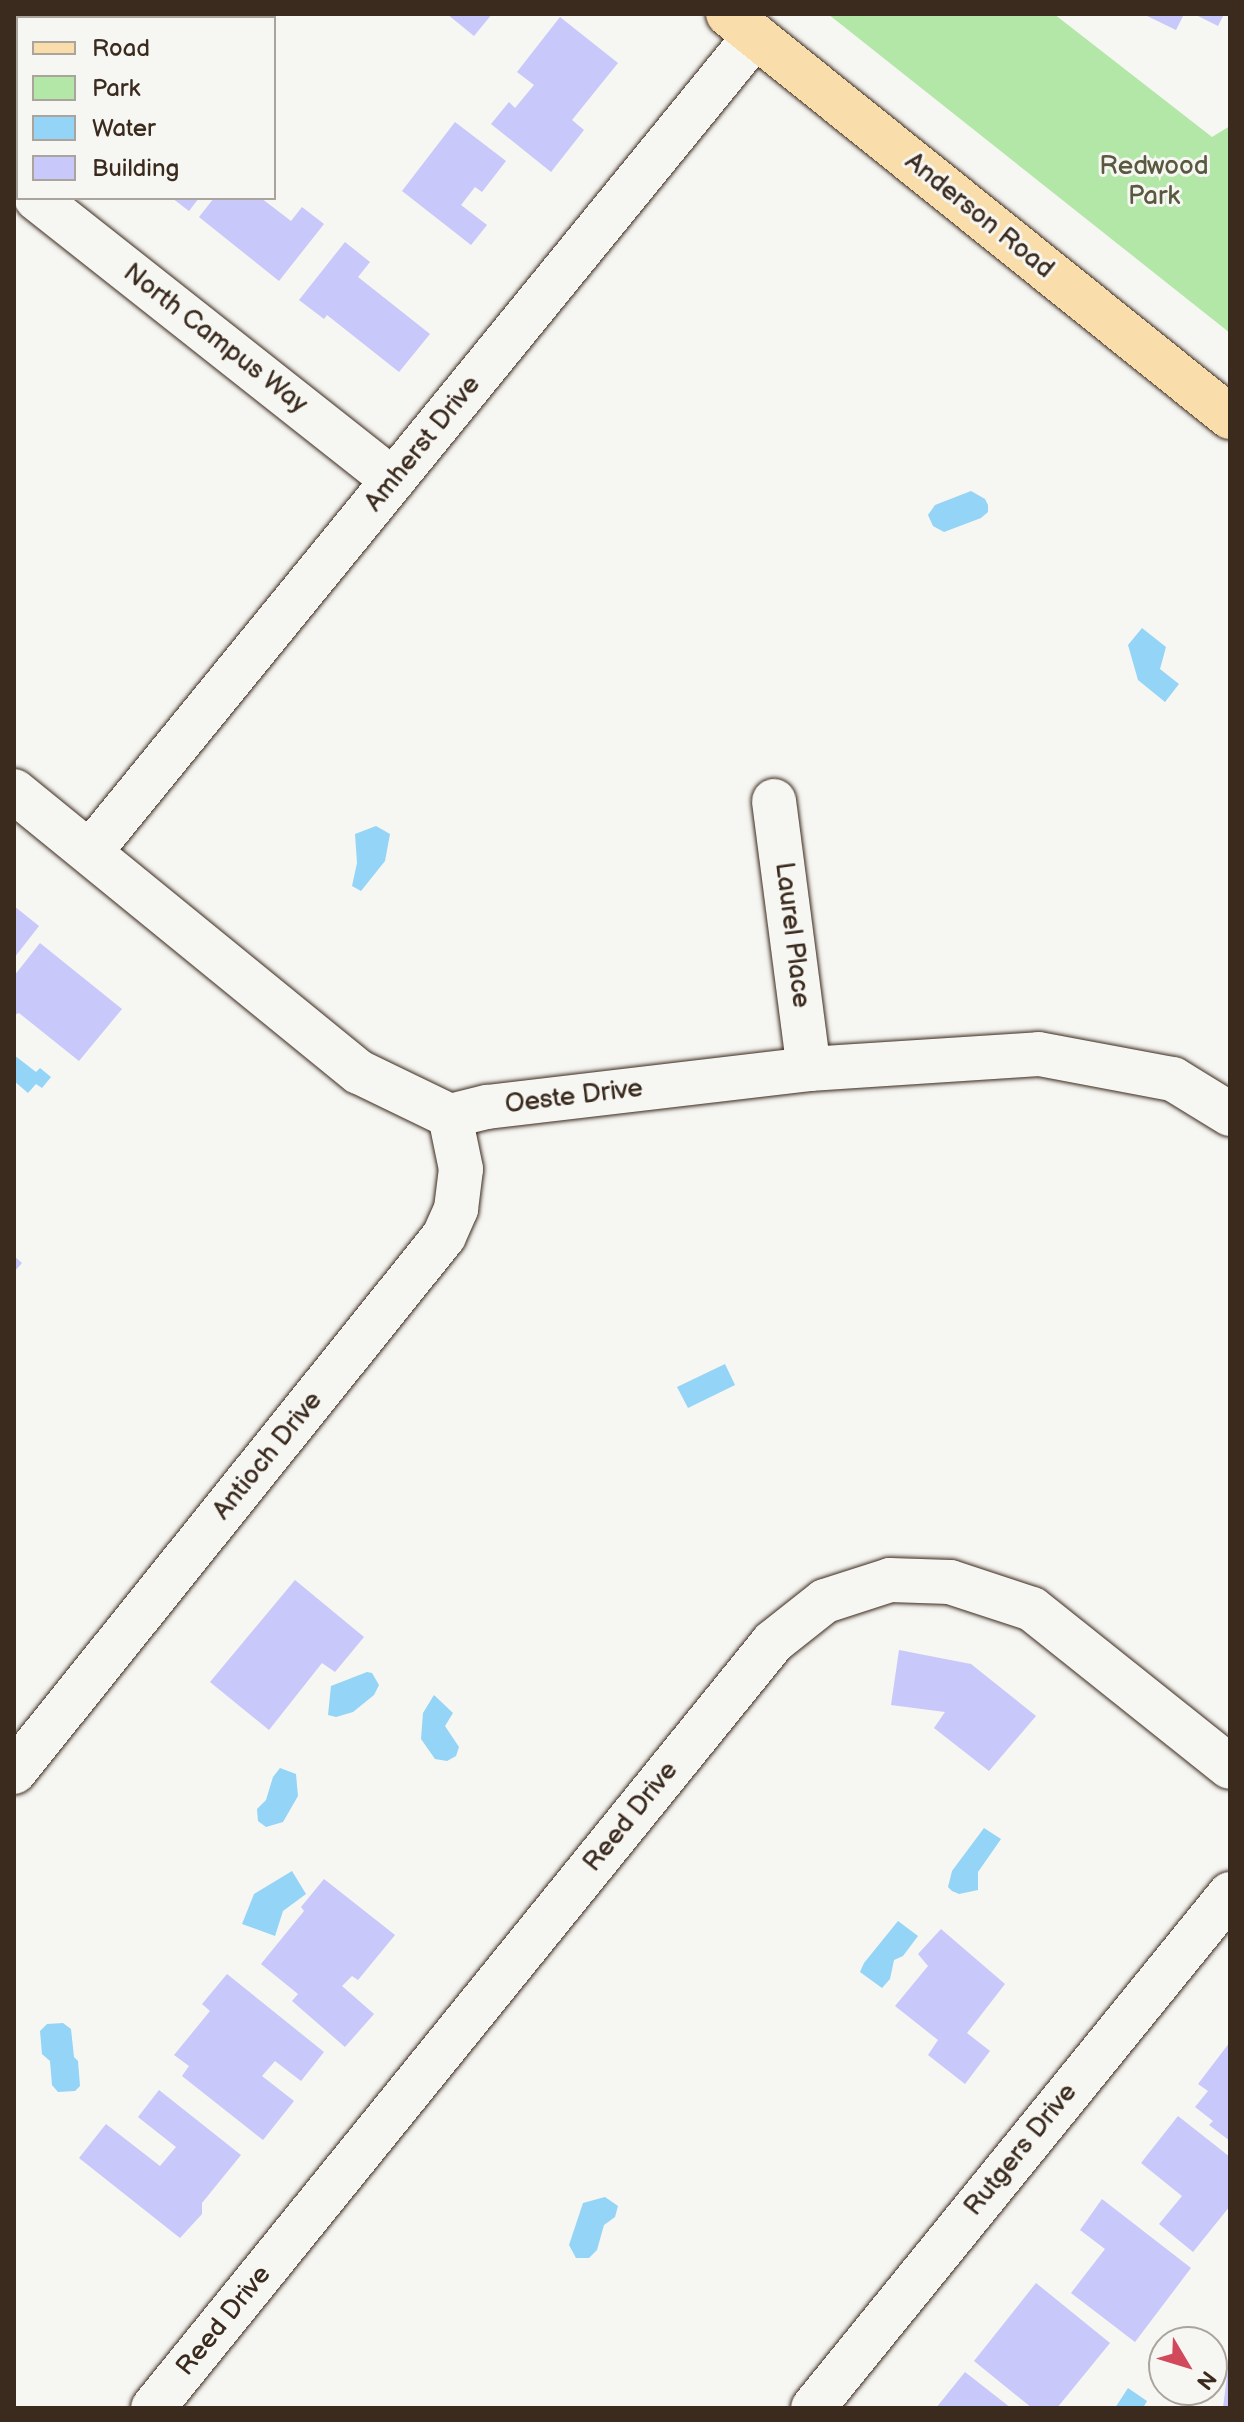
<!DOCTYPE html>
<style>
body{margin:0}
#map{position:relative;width:1244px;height:2422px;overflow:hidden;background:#f6f6f2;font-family:"Balsamiq Sans",sans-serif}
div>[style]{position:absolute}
.green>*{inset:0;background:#b3e7a8}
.water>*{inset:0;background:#94d4f6}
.building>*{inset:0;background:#c8c8fa}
.roads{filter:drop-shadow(0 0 2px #3b2a1e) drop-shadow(0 0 2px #3b2a1e)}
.minor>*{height:44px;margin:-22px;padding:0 22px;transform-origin:22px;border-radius:22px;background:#f6f6f2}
.major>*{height:44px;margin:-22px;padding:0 22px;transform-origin:22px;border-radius:22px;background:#f9deab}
span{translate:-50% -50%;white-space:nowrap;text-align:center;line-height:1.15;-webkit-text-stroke:6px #f6f6f2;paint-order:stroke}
.park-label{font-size:26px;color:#595940}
.street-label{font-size:26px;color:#3b2a1e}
.frame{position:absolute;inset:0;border:16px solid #3b2a1e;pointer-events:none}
.legend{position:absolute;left:16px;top:16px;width:260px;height:184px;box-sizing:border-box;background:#f6f6f2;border:2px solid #aba49d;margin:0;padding:10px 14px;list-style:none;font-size:24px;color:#3b2a1e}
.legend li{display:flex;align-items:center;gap:16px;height:40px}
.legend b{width:40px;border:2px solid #aba49d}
.north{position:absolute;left:1148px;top:2326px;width:80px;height:80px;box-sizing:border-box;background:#f6f6f2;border:2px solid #aba49d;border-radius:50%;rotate:128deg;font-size:22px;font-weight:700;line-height:32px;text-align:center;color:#3b2a1e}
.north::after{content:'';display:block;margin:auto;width:28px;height:36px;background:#d1495b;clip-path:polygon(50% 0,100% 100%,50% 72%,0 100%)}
</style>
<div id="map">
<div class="green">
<i style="clip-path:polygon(828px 14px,1054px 14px,1212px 137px,1230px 126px,1230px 333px)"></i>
</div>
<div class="water">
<i style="clip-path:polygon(971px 491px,985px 499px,988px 505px,988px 512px,981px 518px,944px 532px,933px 526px,928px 515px,935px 505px)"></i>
<i style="clip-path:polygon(1142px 628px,1166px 647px,1160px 669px,1179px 684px,1165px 702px,1138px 680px,1128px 645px)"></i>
<i style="clip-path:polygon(376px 826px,390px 834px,385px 861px,361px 891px,352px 886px,357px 863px,355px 834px)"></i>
<i style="clip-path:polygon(14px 1055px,36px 1072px,40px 1068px,51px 1077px,42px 1088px,36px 1084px,28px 1093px,14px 1081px)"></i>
<i style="clip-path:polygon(725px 1364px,735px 1385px,688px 1408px,677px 1387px)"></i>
<i style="clip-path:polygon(367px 1672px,372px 1673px,379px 1685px,374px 1695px,353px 1712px,336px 1717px,328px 1715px,331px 1686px)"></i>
<i style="clip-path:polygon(434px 1695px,453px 1713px,445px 1726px,459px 1747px,456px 1756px,447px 1761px,435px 1759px,421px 1739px,423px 1713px)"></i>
<i style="clip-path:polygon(280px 1768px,296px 1774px,298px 1796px,283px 1822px,266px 1827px,258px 1821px,257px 1809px,266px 1800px,273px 1777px)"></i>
<i style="clip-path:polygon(984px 1828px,1001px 1839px,978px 1872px,978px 1890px,959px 1894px,952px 1891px,948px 1887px,952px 1871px)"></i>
<i style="clip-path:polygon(292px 1871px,306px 1894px,283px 1911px,275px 1936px,242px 1924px,254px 1894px)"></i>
<i style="clip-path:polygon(898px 1921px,918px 1936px,903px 1956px,894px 1960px,890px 1979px,882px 1988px,860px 1972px,864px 1963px)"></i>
<i style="clip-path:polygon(63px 2023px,71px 2029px,74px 2057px,78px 2061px,80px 2086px,75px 2091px,58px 2092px,52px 2085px,50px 2061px,42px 2054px,40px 2031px,47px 2024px)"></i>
<i style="clip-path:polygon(605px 2197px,618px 2206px,615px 2217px,604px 2225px,597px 2250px,589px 2258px,576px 2258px,569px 2245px,583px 2203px)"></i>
<i style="clip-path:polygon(1128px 2388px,1147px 2401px,1143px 2408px,1115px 2408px)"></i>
</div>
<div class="building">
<i style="clip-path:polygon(22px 14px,58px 14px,55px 18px,19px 18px)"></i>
<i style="clip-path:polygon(447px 14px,492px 14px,474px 36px)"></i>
<i style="clip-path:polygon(1143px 14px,1184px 14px,1176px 30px)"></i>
<i style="clip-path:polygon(1194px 14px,1224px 14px,1218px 26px)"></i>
<i style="clip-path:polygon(560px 17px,618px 63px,572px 120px,584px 130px,551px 172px,491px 124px,509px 102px,515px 108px,534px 85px,517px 72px)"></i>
<i style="clip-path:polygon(18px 19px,18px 55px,14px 52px,14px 24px)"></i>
<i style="clip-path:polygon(455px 122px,506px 161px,482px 192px,475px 187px,461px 205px,487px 225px,471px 245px,402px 191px)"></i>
<i style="clip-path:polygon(172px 198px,199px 198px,189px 211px)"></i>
<i style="clip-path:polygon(214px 198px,261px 198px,291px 221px,302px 207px,324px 224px,279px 281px,199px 217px)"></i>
<i style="clip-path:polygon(345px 242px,370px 262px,358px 277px,430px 334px,399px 372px,327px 315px,324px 319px,299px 300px)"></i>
<i style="clip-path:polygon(14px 906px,39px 926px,14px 958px)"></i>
<i style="clip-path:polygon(40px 943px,122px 1009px,79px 1061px,19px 1013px,14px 1015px,14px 976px)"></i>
<i style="clip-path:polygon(14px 1256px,22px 1263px,14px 1272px)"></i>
<i style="clip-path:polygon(295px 1580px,364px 1637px,335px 1672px,322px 1663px,269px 1730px,210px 1682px)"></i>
<i style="clip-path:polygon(899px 1650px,971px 1664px,1036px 1716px,989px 1771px,934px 1728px,945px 1712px,891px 1705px)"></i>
<i style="clip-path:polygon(324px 1879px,395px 1935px,358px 1980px,352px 1976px,342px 1986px,374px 2014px,345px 2047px,292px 2001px,298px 1994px,261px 1964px,304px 1911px,301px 1907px)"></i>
<i style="clip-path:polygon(941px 1929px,1005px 1984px,967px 2033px,990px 2051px,965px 2084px,928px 2055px,938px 2040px,895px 2006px,928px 1966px,918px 1954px)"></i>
<i style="clip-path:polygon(227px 1974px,324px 2052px,301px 2081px,275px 2061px,262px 2076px,294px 2101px,263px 2140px,182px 2076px,189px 2066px,174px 2055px,210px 2011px,202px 2004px)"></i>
<i style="clip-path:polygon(1230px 2042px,1230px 2141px,1209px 2125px,1213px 2121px,1195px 2107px,1208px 2091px,1198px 2084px)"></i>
<i style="clip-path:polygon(159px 2090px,241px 2155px,202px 2203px,202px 2214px,180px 2238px,79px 2158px,106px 2124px,160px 2166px,176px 2147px,138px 2117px)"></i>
<i style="clip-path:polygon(1178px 2116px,1230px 2157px,1230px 2206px,1193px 2252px,1159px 2224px,1182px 2196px,1141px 2163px)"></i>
<i style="clip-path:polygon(1102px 2199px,1191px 2268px,1135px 2342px,1071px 2293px,1105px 2249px,1080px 2230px)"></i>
<i style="clip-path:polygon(1036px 2283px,1110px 2343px,1057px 2408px,1032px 2408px,974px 2361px)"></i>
<i style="clip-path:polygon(1228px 2368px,1230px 2408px,1223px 2408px)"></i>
<i style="clip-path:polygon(965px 2372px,1011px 2408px,936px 2408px)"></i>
</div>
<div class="roads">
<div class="minor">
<i style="left:36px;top:198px;width:455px;rotate:38.3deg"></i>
<i style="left:14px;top:791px;width:445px;rotate:39.2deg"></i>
<i style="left:359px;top:1072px;width:101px;rotate:25.8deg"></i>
<i style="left:450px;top:1116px;width:38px;rotate:-14deg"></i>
<i style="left:487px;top:1107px;width:324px;rotate:-6.7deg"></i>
<i style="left:809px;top:1069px;width:230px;rotate:-3.7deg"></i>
<i style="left:1039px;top:1054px;width:136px;rotate:10.6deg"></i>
<i style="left:1173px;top:1079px;width:67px;rotate:31.6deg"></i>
<i style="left:774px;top:801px;width:270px;rotate:82.6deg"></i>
<i style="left:90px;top:852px;width:1053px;rotate:-50.82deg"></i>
<i style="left:14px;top:1772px;width:687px;rotate:-51.26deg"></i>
<i style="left:444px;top:1236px;width:30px;rotate:-66deg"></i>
<i style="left:456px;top:1209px;width:40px;rotate:-82.9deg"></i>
<i style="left:461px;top:1169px;width:54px;rotate:-101.7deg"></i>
<i style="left:153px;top:2408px;width:985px;rotate:-51.01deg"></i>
<i style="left:773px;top:1642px;width:66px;rotate:-38.3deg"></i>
<i style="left:825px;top:1601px;width:68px;rotate:-17.9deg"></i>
<i style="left:890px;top:1580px;width:60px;rotate:1.9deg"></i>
<i style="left:950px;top:1582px;width:86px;rotate:18.2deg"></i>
<i style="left:1032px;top:1609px;width:253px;rotate:38.6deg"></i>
<i style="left:813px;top:2408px;width:662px;rotate:-50.95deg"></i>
</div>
<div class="major">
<i style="left:728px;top:14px;width:644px;rotate:38.76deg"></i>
</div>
</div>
<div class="park-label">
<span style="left:1154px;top:182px">Redwood<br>Park</span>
</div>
<div class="street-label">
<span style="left:979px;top:216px;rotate:39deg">Anderson Road</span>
<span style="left:215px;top:339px;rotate:38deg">North Campus Way</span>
<span style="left:423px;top:444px;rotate:-51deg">Amherst Drive</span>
<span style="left:792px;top:935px;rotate:83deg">Laurel Place</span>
<span style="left:574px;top:1097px;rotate:-7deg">Oeste Drive</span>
<span style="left:268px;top:1456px;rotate:-51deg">Antioch Drive</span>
<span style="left:631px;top:1817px;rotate:-51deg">Reed Drive</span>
<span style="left:1021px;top:2150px;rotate:-51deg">Rutgers Drive</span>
<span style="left:224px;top:2321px;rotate:-51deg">Reed Drive</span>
</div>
<div class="frame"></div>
<ul class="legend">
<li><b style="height:10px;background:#f9deab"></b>Road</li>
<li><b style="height:22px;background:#b3e7a8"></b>Park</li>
<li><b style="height:22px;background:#94d4f6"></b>Water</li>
<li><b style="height:22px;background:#c8c8fa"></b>Building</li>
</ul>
<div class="north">N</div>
</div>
